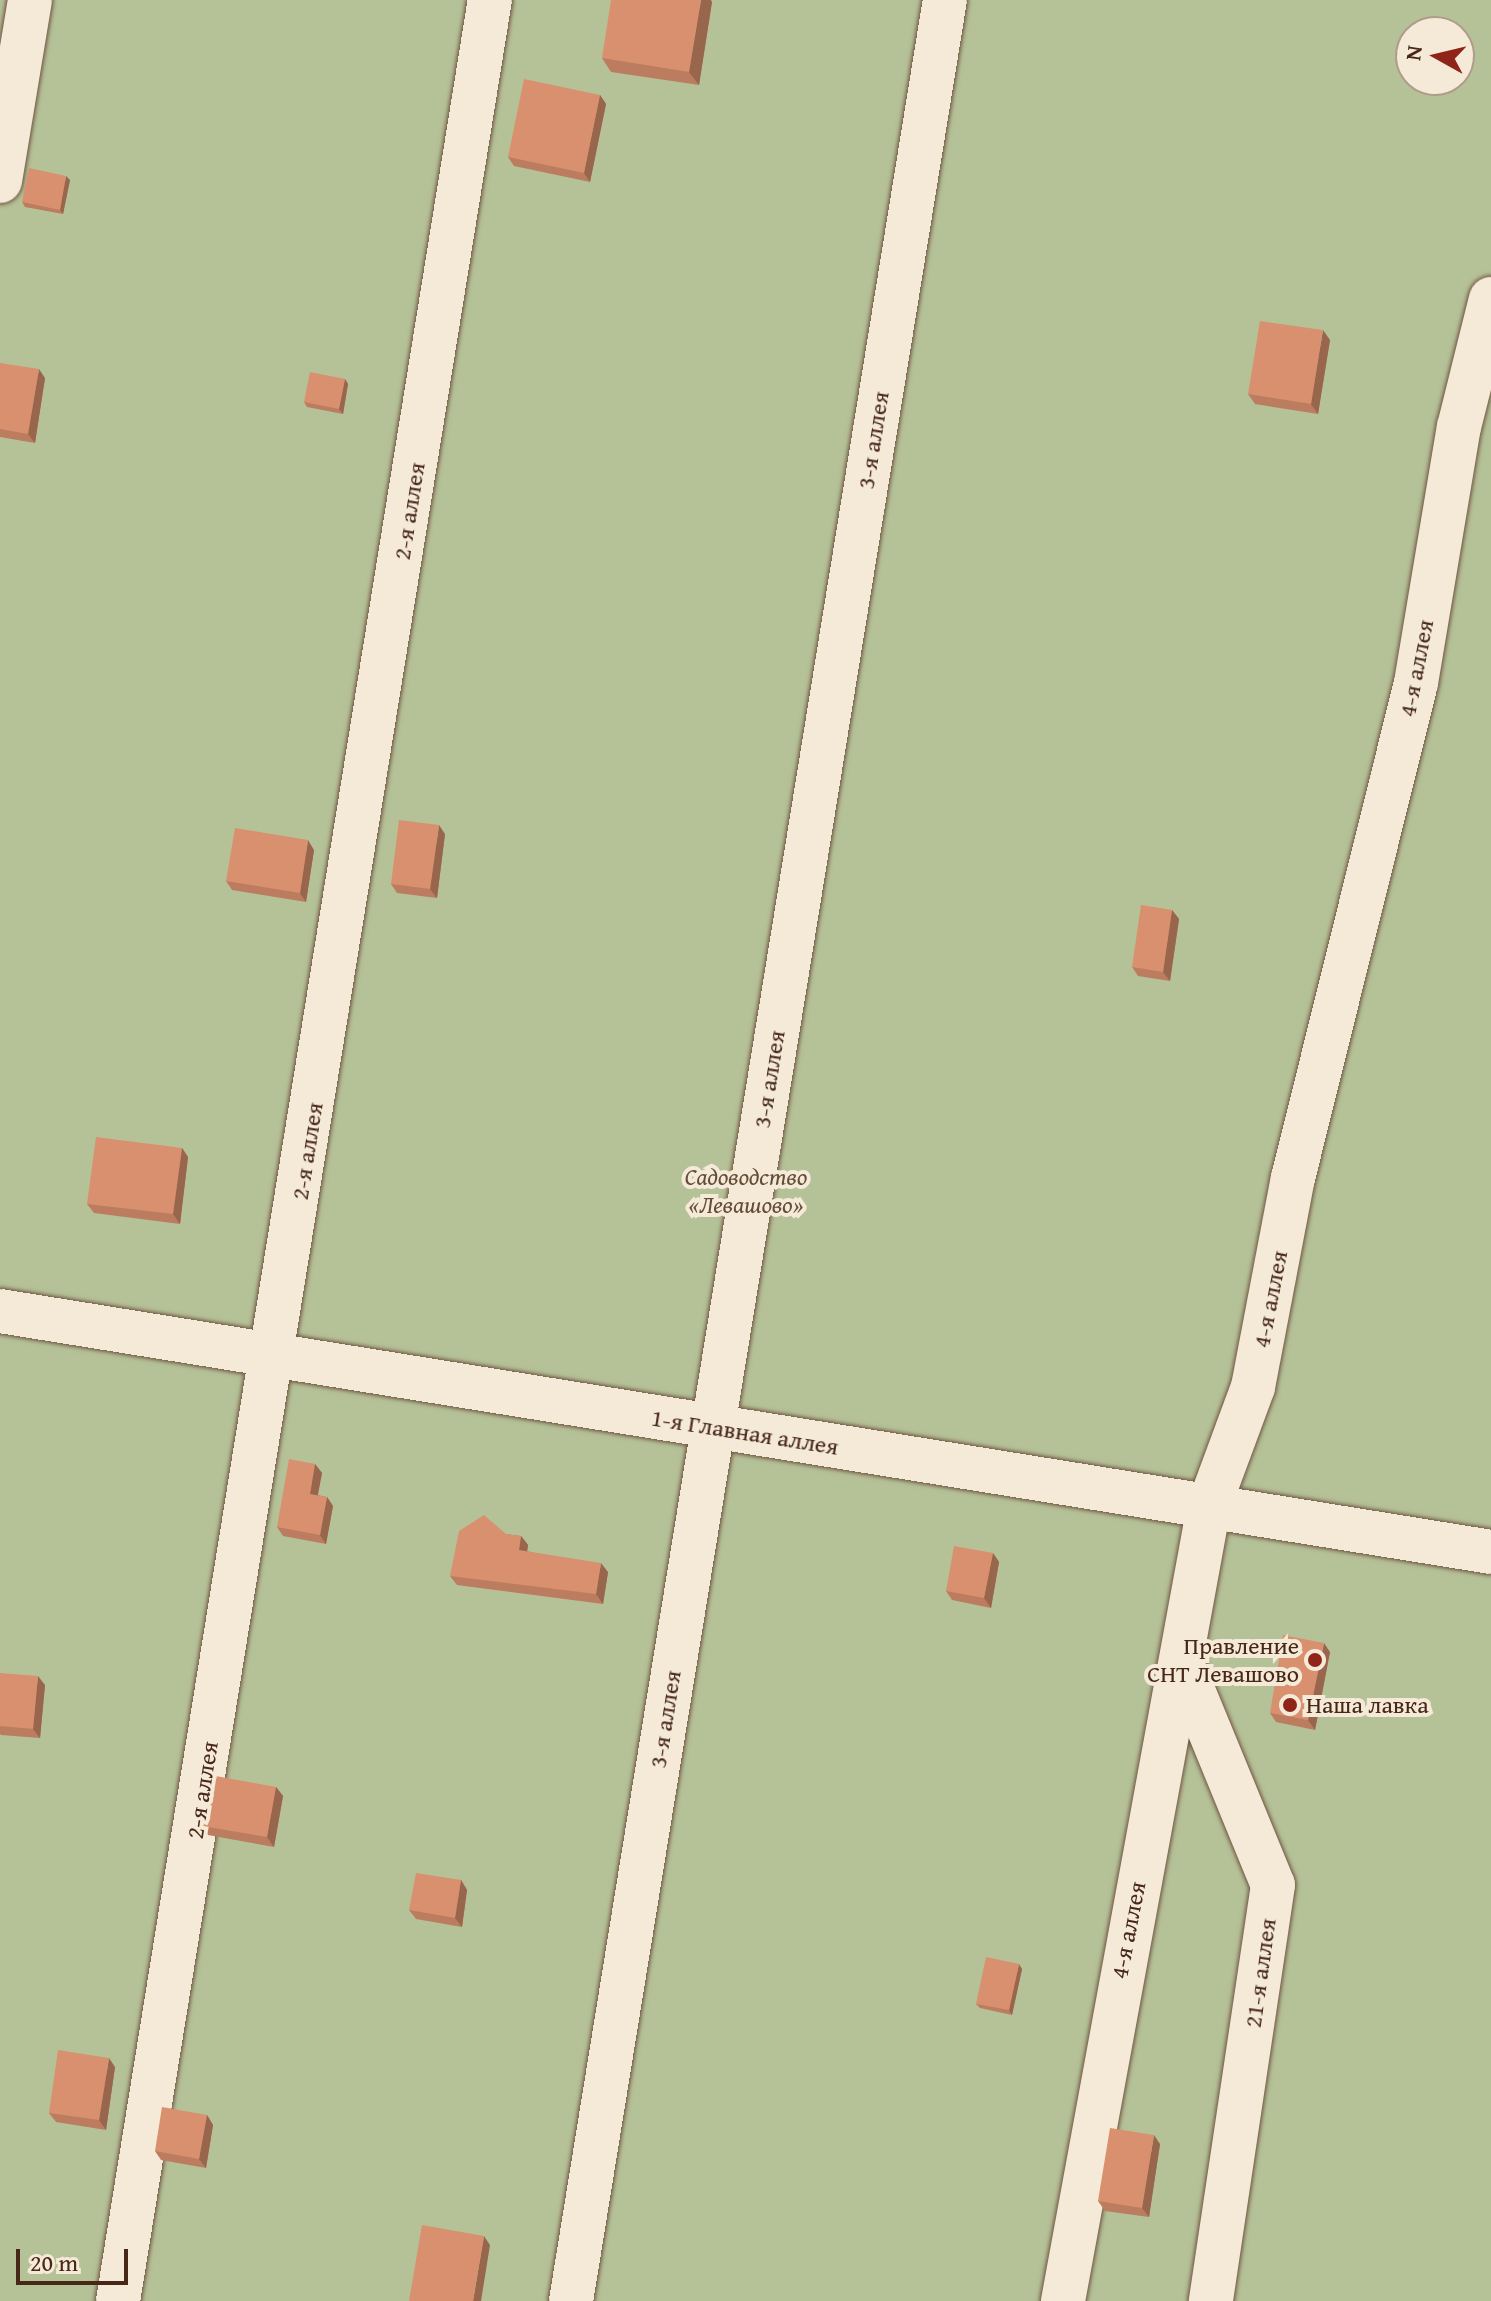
<!DOCTYPE html>
<meta charset="utf-8">
<style>
body{margin:0}
#map{position:relative;width:1491px;height:2301px;overflow:hidden;background:#f0ddc3;font-family:"Gentium Book Plus",serif}
div>[style]{position:absolute}
.green>*{inset:0;background:#b5c298}
.roads{filter:drop-shadow(0 0 2px #715542) drop-shadow(0 0 2px #715542)}
.minor>*{height:44px;margin:-22px;padding:0 22px;transform-origin:22px;border-radius:22px;background:#f5e9d8}
.wall>*{inset:0;background:#bb7c5f}
.shaded-wall>*{inset:0;background:#98654d}
.building>*{inset:0;background:#d9906e}
.dots>*{width:22px;height:22px;translate:-50% -50%;box-sizing:border-box;border:4px solid #f5e9d8;border-radius:50%}
span{translate:-50% -50%;white-space:nowrap;text-align:center;line-height:1.15;-webkit-text-stroke:8px #f5e9d8;paint-order:stroke}
.street-label{font-size:24px;color:#472817}
.park-label{font-size:24px;color:#624e37;font-style:italic}
.poi-label{font-size:24px;color:#472817}
.right{translate:-100% -50%;text-align:right}
.left{translate:0 -50%;text-align:left}
.north{position:absolute;left:1395px;top:16px;width:80px;height:80px;box-sizing:border-box;background:#f5e9d8;border:2px solid #af9c8b;border-radius:50%;rotate:278deg;font-size:22px;font-weight:700;line-height:32px;text-align:center;color:#472817}
.north::after{content:'';display:block;margin:auto;width:28px;height:36px;background:#8f2418;clip-path:polygon(50% 0,100% 100%,50% 72%,0 100%)}
.scale{position:absolute;left:16px;top:2249px;width:112px;height:36px;box-sizing:border-box;border:4px solid #472817;border-top:0;padding-left:10px;font-size:24px;line-height:28px;white-space:nowrap;color:#472817;-webkit-text-stroke:6px #f5e9d8;paint-order:stroke}
</style>
<div id="map">
<div class="green">
<i style="clip-path:polygon(evenodd,0 0,1491px 0,1491px 2301px,0 2301px,0 0,1411px 32px,1459px 32px,1459px 80px,1411px 80px,1411px 32px)"></i>
</div>
<div class="roads">
<div class="minor">
<i style="left:0;top:181px;width:183px;rotate:-80.6deg"></i>
<i style="left:0;top:1311px;width:1510px;rotate:9.18deg"></i>
<i style="left:1181px;top:1661px;width:242px;rotate:67.7deg"></i>
<i style="left:1273px;top:1885px;width:421px;rotate:98.5deg"></i>
<i style="left:118px;top:2301px;width:2331px;rotate:-80.82deg"></i>
<i style="left:571px;top:2301px;width:2331px;rotate:-80.77deg"></i>
<i style="left:1063px;top:2301px;width:808px;rotate:-79.59deg"></i>
<i style="left:1209px;top:1506px;width:127px;rotate:-69.7deg"></i>
<i style="left:1253px;top:1387px;width:213px;rotate:-79.2deg"></i>
<i style="left:1293px;top:1178px;width:510px;rotate:-76.05deg"></i>
<i style="left:1416px;top:683px;width:260px;rotate:-80.5deg"></i>
<i style="left:1459px;top:427px;width:132px;rotate:-76deg"></i>
</div>
</div>
<div class="wall">
<i style="clip-path:polygon(712px 2px,699px 85px,611px 72px,602px 58px)"></i>
<i style="clip-path:polygon(600px 95px,606px 104px,590px 182px,514px 166px,508px 157px)"></i>
<i style="clip-path:polygon(70px 180px,63px 214px,25px 207px,22px 202px)"></i>
<i style="clip-path:polygon(1330px 340px,1318px 414px,1255px 404px,1248px 394px)"></i>
<i style="clip-path:polygon(0 363px,45px 378px,35px 443px,0 437px)"></i>
<i style="clip-path:polygon(345px 379px,348px 384px,343px 414px,307px 407px,304px 402px)"></i>
<i style="clip-path:polygon(445px 834px,437px 898px,397px 893px,391px 884px)"></i>
<i style="clip-path:polygon(314px 850px,306px 902px,232px 890px,226px 881px)"></i>
<i style="clip-path:polygon(1172px 910px,1179px 919px,1170px 981px,1138px 976px,1132px 967px)"></i>
<i style="clip-path:polygon(182px 1148px,188px 1157px,180px 1224px,94px 1213px,87px 1204px)"></i>
<i style="clip-path:polygon(315px 1464px,322px 1473px,318px 1495px,327px 1497px,333px 1506px,326px 1544px,283px 1536px,277px 1527px)"></i>
<i style="clip-path:polygon(506px 1534px,521px 1536px,528px 1545px,527px 1551px,608px 1572px,603px 1604px,457px 1585px,450px 1576px)"></i>
<i style="clip-path:polygon(993px 1553px,999px 1562px,991px 1608px,952px 1600px,946px 1591px)"></i>
<i style="clip-path:polygon(1330px 1652px,1315px 1730px,1276px 1722px,1270px 1713px)"></i>
<i style="clip-path:polygon(0 1673px,45px 1685px,40px 1738px,1px 1735px,0 1734px)"></i>
<i style="clip-path:polygon(276px 1787px,283px 1796px,274px 1847px,208px 1835px,202px 1826px)"></i>
<i style="clip-path:polygon(461px 1880px,467px 1890px,462px 1927px,416px 1919px,409px 1910px)"></i>
<i style="clip-path:polygon(1022px 1969px,1012px 2015px,980px 2008px,976px 2004px)"></i>
<i style="clip-path:polygon(115px 2067px,106px 2130px,56px 2122px,49px 2113px)"></i>
<i style="clip-path:polygon(207px 2115px,213px 2125px,206px 2168px,161px 2160px,155px 2151px)"></i>
<i style="clip-path:polygon(1160px 2144px,1149px 2217px,1105px 2211px,1098px 2201px)"></i>
</div>
<div class="shaded-wall">
<i style="clip-path:polygon(701px 0,711px 0,712px 2px,699px 85px,689px 72px)"></i>
<i style="clip-path:polygon(600px 95px,606px 104px,590px 182px,584px 173px)"></i>
<i style="clip-path:polygon(66px 176px,70px 180px,63px 214px,60px 210px)"></i>
<i style="clip-path:polygon(1323px 330px,1330px 340px,1318px 414px,1311px 404px)"></i>
<i style="clip-path:polygon(39px 369px,45px 378px,35px 443px,28px 434px)"></i>
<i style="clip-path:polygon(345px 379px,348px 384px,343px 414px,339px 409px)"></i>
<i style="clip-path:polygon(439px 825px,445px 834px,437px 898px,430px 889px)"></i>
<i style="clip-path:polygon(308px 840px,314px 850px,306px 902px,300px 893px)"></i>
<i style="clip-path:polygon(1172px 910px,1179px 919px,1170px 981px,1163px 972px)"></i>
<i style="clip-path:polygon(182px 1148px,188px 1157px,180px 1224px,173px 1214px)"></i>
<i style="clip-path:polygon(315px 1464px,322px 1473px,316px 1503px,310px 1494px)"></i>
<i style="clip-path:polygon(327px 1497px,333px 1506px,326px 1544px,320px 1535px)"></i>
<i style="clip-path:polygon(521px 1536px,528px 1545px,526px 1560px,519px 1550px)"></i>
<i style="clip-path:polygon(993px 1553px,999px 1562px,991px 1608px,984px 1598px)"></i>
<i style="clip-path:polygon(601px 1563px,608px 1572px,603px 1604px,596px 1594px)"></i>
<i style="clip-path:polygon(1324px 1643px,1330px 1652px,1315px 1730px,1308px 1720px)"></i>
<i style="clip-path:polygon(38px 1676px,45px 1685px,40px 1738px,33px 1729px)"></i>
<i style="clip-path:polygon(276px 1787px,283px 1796px,274px 1847px,267px 1837px)"></i>
<i style="clip-path:polygon(461px 1880px,467px 1890px,462px 1927px,455px 1918px)"></i>
<i style="clip-path:polygon(1019px 1964px,1022px 1969px,1012px 2015px,1009px 2010px)"></i>
<i style="clip-path:polygon(109px 2058px,115px 2067px,106px 2130px,99px 2120px)"></i>
<i style="clip-path:polygon(207px 2115px,213px 2125px,206px 2168px,199px 2159px)"></i>
<i style="clip-path:polygon(1154px 2135px,1160px 2144px,1149px 2217px,1142px 2208px)"></i>
<i style="clip-path:polygon(484px 2236px,490px 2245px,481px 2301px,473px 2301px)"></i>
</div>
<div class="building">
<i style="clip-path:polygon(611px 0,701px 0,689px 72px,602px 58px)"></i>
<i style="clip-path:polygon(524px 79px,600px 95px,584px 173px,508px 157px)"></i>
<i style="clip-path:polygon(29px 168px,66px 176px,60px 210px,22px 202px)"></i>
<i style="clip-path:polygon(1260px 321px,1323px 330px,1311px 404px,1248px 394px)"></i>
<i style="clip-path:polygon(0 363px,39px 369px,28px 434px,0 429px)"></i>
<i style="clip-path:polygon(310px 372px,345px 379px,339px 409px,304px 402px)"></i>
<i style="clip-path:polygon(399px 820px,439px 825px,430px 889px,391px 884px)"></i>
<i style="clip-path:polygon(235px 828px,308px 840px,300px 893px,226px 881px)"></i>
<i style="clip-path:polygon(1141px 905px,1172px 910px,1163px 972px,1132px 967px)"></i>
<i style="clip-path:polygon(96px 1137px,182px 1148px,173px 1214px,87px 1204px)"></i>
<i style="clip-path:polygon(289px 1459px,315px 1464px,310px 1494px,327px 1497px,320px 1535px,277px 1527px)"></i>
<i style="clip-path:polygon(484px 1515px,506px 1534px,521px 1536px,519px 1550px,601px 1563px,596px 1594px,450px 1576px,459px 1531px)"></i>
<i style="clip-path:polygon(954px 1546px,993px 1553px,984px 1598px,946px 1591px)"></i>
<i style="clip-path:polygon(1283px 1635px,1324px 1643px,1308px 1720px,1270px 1713px)"></i>
<i style="clip-path:polygon(0 1673px,38px 1676px,33px 1729px,0 1726px)"></i>
<i style="clip-path:polygon(210px 1775px,276px 1787px,267px 1837px,202px 1826px)"></i>
<i style="clip-path:polygon(416px 1873px,461px 1880px,455px 1918px,409px 1910px)"></i>
<i style="clip-path:polygon(986px 1957px,1019px 1964px,1009px 2010px,976px 2004px)"></i>
<i style="clip-path:polygon(58px 2050px,109px 2058px,99px 2120px,49px 2113px)"></i>
<i style="clip-path:polygon(162px 2107px,207px 2115px,199px 2159px,155px 2151px)"></i>
<i style="clip-path:polygon(1110px 2128px,1154px 2135px,1142px 2208px,1098px 2201px)"></i>
<i style="clip-path:polygon(422px 2225px,484px 2236px,473px 2301px,409px 2301px)"></i>
</div>
<div class="dots">
<i style="left:1315px;top:1660px;background:#8f2418"></i>
<i style="left:1290px;top:1705px;background:#8f2418"></i>
</div>
<div class="street-label">
<span style="left:873px;top:440px;rotate:-81deg">3-я аллея</span>
<span style="left:409px;top:511px;rotate:-81deg">2-я аллея</span>
<span style="left:1416px;top:668px;rotate:-79deg">4-я аллея</span>
<span style="left:769px;top:1079px;rotate:-81deg">3-я аллея</span>
<span style="left:307px;top:1151px;rotate:-81deg">2-я аллея</span>
<span style="left:1270px;top:1299px;rotate:-79deg">4-я аллея</span>
<span style="left:745px;top:1432px;rotate:9deg">1-я Главная аллея</span>
<span style="left:665px;top:1719px;rotate:-81deg">3-я аллея</span>
<span style="left:202px;top:1790px;rotate:-81deg">2-я аллея</span>
<span style="left:1128px;top:1930px;rotate:-79deg">4-я аллея</span>
<span style="left:1260px;top:1973px;rotate:-82deg">21-я аллея</span>
</div>
<div class="park-label">
<span style="left:746px;top:1191px">Садоводство<br>«Левашово»</span>
</div>
<div class="poi-label">
<span class="right" style="left:1299px;top:1660px">Правление<br>СНТ Левашово</span>
<span class="left" style="left:1306px;top:1705px">Наша лавка</span>
</div>
<div class="north">N</div>
<div class="scale">20 m</div>
</div>
